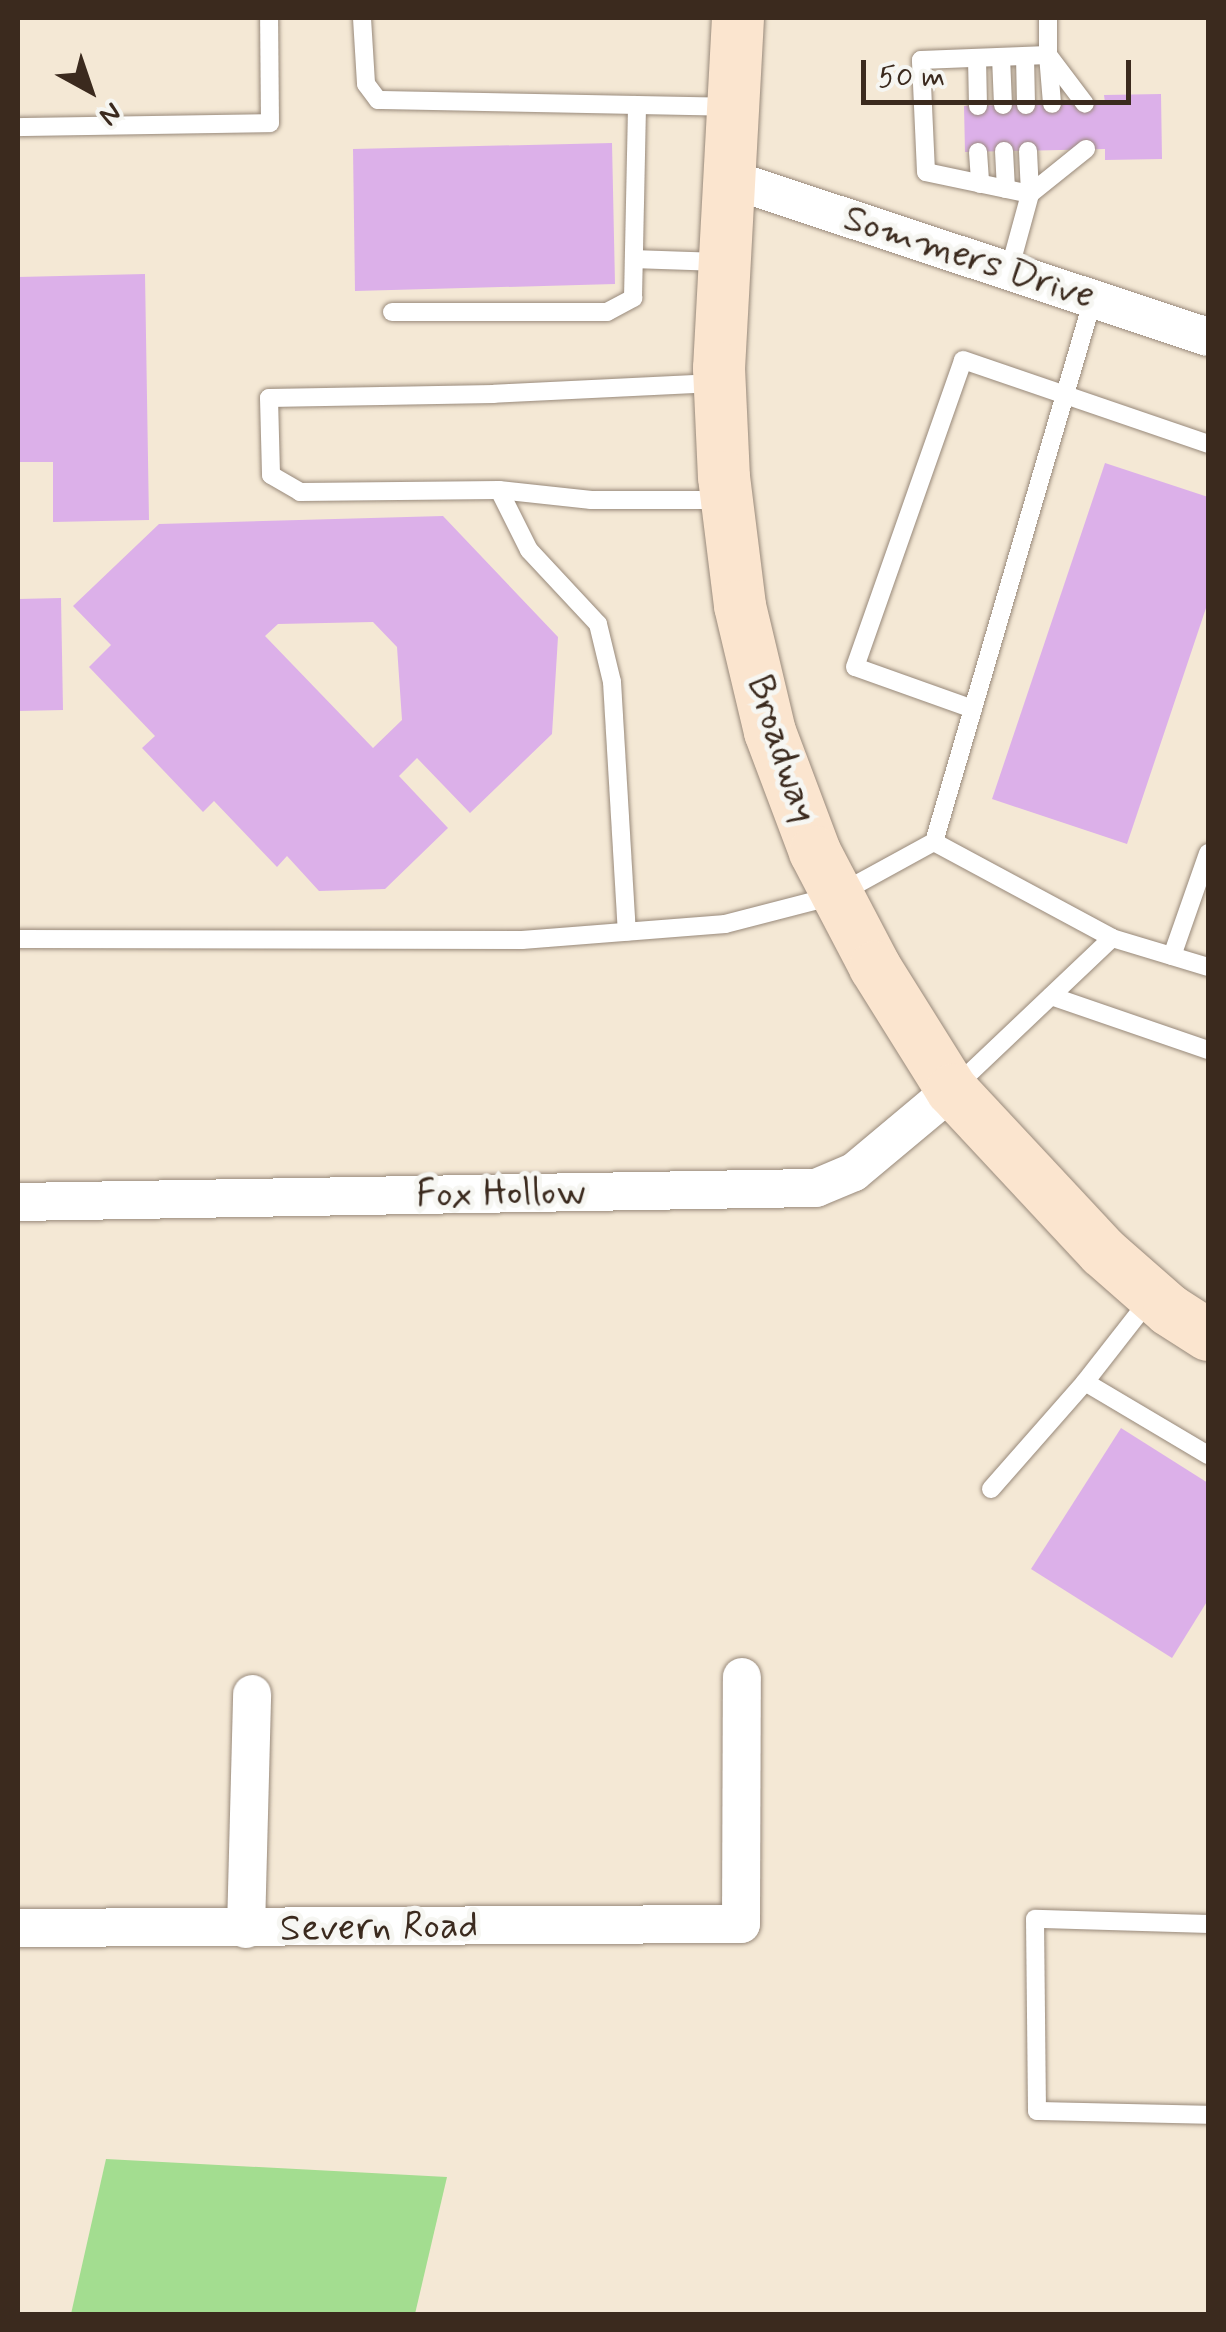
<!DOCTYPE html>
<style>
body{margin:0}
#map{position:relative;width:1226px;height:2332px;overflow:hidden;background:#f4e8d5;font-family:Mynerve,sans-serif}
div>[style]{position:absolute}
.green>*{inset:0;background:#a3dd90}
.building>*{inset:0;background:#dcb0e9}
.roads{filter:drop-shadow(0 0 2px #98897a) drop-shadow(0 0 2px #98897a)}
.service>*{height:18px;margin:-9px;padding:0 9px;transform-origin:9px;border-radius:9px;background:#fff}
.minor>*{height:38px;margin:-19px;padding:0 19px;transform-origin:19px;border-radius:19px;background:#fff}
.secondary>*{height:52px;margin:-26px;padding:0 26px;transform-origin:26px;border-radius:26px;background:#fbe5cf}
span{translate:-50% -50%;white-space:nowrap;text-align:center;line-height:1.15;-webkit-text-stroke:10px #f6f6f2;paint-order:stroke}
.street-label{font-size:38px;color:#3b2a1e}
.frame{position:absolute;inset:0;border:20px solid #3b2a1e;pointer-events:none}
.north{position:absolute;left:40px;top:40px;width:100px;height:100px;-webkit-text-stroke:8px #f6f6f2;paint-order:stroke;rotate:140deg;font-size:28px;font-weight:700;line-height:40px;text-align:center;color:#3b2a1e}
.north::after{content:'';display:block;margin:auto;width:35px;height:45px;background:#3b2a1e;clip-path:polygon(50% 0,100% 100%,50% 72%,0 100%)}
.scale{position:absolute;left:861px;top:60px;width:270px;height:45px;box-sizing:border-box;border:5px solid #3b2a1e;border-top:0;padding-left:12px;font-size:30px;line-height:35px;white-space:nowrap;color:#3b2a1e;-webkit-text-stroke:8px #f6f6f2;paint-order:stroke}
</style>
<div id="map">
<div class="green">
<i style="clip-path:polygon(106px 2159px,447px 2177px,415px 2314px,71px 2314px)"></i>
</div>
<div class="building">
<i style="clip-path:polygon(1161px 94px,1162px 159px,1105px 160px,1105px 149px,965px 152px,964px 106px,1105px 103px,1104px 95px)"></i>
<i style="clip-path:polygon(612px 143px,615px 284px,355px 291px,353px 149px)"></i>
<i style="clip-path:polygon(145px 274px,149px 520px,53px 522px,53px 462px,18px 462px,18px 277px)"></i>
<i style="clip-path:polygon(1105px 463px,1208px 497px,1208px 602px,1127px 844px,992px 799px)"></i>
<i style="clip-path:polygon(evenodd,443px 516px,558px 637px,552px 734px,470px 813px,417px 758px,399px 776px,448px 828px,385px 889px,319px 891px,287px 856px,277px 867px,214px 801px,203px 812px,142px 748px,155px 736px,89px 667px,111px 645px,73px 606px,159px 524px,443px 516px,373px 622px,397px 647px,402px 720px,373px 748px,265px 636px,278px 624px,373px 622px)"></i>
<i style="clip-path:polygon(61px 598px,63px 710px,18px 711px,18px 599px)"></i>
<i style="clip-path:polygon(1121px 1428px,1208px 1483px,1208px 1600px,1172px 1658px,1031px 1569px)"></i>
</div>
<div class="roads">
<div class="service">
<i style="left:362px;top:18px;width:66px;rotate:86.5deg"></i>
<i style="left:366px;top:84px;width:20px;rotate:53deg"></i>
<i style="left:378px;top:100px;width:353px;rotate:1.1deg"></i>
<i style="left:1048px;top:55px;width:61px;rotate:52.9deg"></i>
<i style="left:1048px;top:55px;width:49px;rotate:85.3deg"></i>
<i style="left:1025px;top:56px;width:49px;rotate:88.8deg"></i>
<i style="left:1001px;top:57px;width:48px;rotate:87.6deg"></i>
<i style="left:977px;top:58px;width:48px;rotate:88.8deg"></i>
<i style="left:18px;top:127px;width:252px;rotate:-0.9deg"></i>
<i style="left:270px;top:123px;width:105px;rotate:-90.5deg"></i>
<i style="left:1004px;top:151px;width:38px;rotate:87deg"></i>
<i style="left:1028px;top:151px;width:43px;rotate:87.3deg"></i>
<i style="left:978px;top:152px;width:32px;rotate:86deg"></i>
<i style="left:1030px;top:194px;width:72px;rotate:-38.8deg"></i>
<i style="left:634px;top:259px;width:84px;rotate:2deg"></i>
<i style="left:1009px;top:271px;width:80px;rotate:-74.7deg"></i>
<i style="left:1030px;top:194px;width:106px;rotate:-168.1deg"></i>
<i style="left:926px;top:172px;width:112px;rotate:-92.6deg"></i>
<i style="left:921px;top:60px;width:127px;rotate:-2.3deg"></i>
<i style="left:1048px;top:55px;width:37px;rotate:-90deg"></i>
<i style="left:392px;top:312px;width:215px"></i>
<i style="left:607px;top:312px;width:30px;rotate:-28deg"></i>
<i style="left:633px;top:298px;width:193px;rotate:-88.8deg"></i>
<i style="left:715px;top:383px;width:221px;rotate:177.2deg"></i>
<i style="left:494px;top:394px;width:225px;rotate:179deg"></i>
<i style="left:269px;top:398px;width:77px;rotate:88.5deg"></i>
<i style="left:271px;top:475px;width:34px;rotate:30deg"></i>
<i style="left:300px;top:492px;width:199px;rotate:-0.6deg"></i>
<i style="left:499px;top:490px;width:93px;rotate:6.2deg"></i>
<i style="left:591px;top:500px;width:130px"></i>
<i style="left:499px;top:490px;width:67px;rotate:63.4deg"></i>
<i style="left:529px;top:550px;width:101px;rotate:47deg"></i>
<i style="left:598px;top:624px;width:60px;rotate:76.4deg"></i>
<i style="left:612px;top:682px;width:250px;rotate:86.6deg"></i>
<i style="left:973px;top:709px;width:125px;rotate:-160.4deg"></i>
<i style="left:855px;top:667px;width:325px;rotate:-70.6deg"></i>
<i style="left:963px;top:360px;width:259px;rotate:18.9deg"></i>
<i style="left:934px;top:842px;width:202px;rotate:28.3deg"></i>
<i style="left:1112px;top:938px;width:215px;rotate:136.5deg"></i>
<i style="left:1112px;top:938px;width:100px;rotate:16.8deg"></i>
<i style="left:18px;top:939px;width:504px;rotate:0.11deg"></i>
<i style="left:522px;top:940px;width:204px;rotate:-4.5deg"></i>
<i style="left:725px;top:924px;width:116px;rotate:-14.5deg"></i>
<i style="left:837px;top:895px;width:111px;rotate:-28.7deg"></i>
<i style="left:934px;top:842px;width:566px;rotate:-73.68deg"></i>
<i style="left:1172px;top:956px;width:109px;rotate:-70.7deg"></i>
<i style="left:1051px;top:996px;width:166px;rotate:19deg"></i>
<i style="left:1085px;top:1382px;width:143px;rotate:30.7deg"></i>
<i style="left:991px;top:1489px;width:142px;rotate:-48.7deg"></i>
<i style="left:1085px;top:1382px;width:104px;rotate:-52deg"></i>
<i style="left:1208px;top:1924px;width:173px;rotate:-178.3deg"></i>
<i style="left:1035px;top:1919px;width:192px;rotate:89.4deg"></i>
<i style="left:1037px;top:2111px;width:171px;rotate:1.3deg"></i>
</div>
<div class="minor">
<i style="left:730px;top:179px;width:503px;rotate:18.29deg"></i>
<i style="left:18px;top:1202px;width:798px;rotate:-1.01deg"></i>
<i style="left:816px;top:1188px;width:41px;rotate:-22.8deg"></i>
<i style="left:854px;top:1172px;width:128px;rotate:-39.9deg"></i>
<i style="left:18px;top:1928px;width:723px;rotate:-0.32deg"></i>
<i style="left:741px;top:1924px;width:247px;rotate:-89.8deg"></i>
<i style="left:246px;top:1929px;width:235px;rotate:-88.5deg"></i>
</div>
<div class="secondary">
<i style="left:738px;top:18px;width:351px;rotate:93.1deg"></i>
<i style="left:719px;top:368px;width:109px;rotate:87.4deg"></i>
<i style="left:724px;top:477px;width:130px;rotate:82.9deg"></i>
<i style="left:740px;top:606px;width:130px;rotate:76.6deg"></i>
<i style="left:770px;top:732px;width:128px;rotate:69.4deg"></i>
<i style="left:815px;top:852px;width:130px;rotate:62.4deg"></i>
<i style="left:875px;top:967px;width:145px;rotate:58deg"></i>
<i style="left:952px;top:1090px;width:221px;rotate:47deg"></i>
<i style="left:1103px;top:1252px;width:88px;rotate:41.3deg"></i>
<i style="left:1169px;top:1310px;width:46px;rotate:32.7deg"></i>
</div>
</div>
<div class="street-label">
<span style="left:969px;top:258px;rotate:18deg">Sommers Drive</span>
<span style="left:781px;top:749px;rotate:72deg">Broadway</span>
<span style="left:501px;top:1194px;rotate:-1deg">Fox Hollow</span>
<span style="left:379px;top:1928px;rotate:-1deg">Severn Road</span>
</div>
<div class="frame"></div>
<div class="north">N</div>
<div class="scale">50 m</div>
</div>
